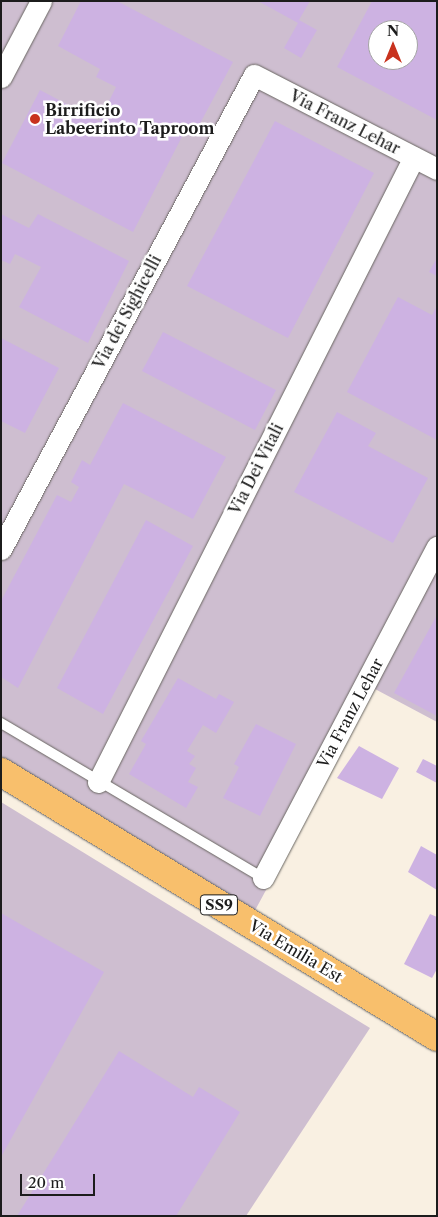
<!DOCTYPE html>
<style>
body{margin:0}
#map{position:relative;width:438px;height:1217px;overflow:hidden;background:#f9f0e2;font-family:"Libre Caslon Text",serif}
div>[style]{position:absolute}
.industrial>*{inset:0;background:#cebed0}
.building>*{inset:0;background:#cdb2e2}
.roads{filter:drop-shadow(0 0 1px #696661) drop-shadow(0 0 1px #696661)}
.service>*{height:10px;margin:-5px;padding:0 5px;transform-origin:5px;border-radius:5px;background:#fff}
.minor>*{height:21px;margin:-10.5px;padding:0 10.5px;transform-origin:10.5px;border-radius:10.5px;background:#fff}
.primary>*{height:28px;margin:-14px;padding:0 14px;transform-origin:14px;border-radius:14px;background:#f8bf6c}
.dots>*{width:14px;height:14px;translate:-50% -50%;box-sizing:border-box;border:2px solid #fff;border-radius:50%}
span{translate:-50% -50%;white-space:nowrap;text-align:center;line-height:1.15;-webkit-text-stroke:5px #fff;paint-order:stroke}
.shield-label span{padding:1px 4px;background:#fff;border:1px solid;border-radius:4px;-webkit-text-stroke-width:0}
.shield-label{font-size:15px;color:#1c1c1c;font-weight:700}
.poi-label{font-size:16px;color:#1c1c1c;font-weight:700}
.left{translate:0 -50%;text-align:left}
.street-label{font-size:16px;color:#1c1c1c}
.frame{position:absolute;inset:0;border:2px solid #1c1c1c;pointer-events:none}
.north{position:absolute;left:368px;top:20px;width:50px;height:50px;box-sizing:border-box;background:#fff;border:1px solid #a4a4a4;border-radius:50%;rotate:0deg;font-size:14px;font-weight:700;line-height:20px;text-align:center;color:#1c1c1c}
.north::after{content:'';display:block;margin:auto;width:18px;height:22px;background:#c8321e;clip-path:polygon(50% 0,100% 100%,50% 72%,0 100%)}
.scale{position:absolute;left:20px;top:1174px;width:75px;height:22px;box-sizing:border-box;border:2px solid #1c1c1c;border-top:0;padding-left:6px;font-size:15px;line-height:18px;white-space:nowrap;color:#1c1c1c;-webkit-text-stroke:4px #fff;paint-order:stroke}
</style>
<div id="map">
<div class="industrial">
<i style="clip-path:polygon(evenodd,1px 1px,437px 1px,437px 722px,375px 689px,253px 914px,1px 760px,1px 1px,378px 30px,408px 30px,408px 60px,378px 60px,378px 30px)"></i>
<i style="clip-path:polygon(1px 802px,370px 1028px,246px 1216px,1px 1216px)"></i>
</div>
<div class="building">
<i style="clip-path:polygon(81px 1px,117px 1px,233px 62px,197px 129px,188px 125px,133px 232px,2px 163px,40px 90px,99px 121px,116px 87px,96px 77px,100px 69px,58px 46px)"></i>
<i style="clip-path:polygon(258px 1px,310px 1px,299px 20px,317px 30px,301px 58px,284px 48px,298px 23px)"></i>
<i style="clip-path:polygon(evenodd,372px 1px,437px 1px,437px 120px,337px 67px,372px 1px,378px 30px,408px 30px,408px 60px,378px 60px,378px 30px)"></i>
<i style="clip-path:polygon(275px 121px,374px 173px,288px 338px,187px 286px)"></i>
<i style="clip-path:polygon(1px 214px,29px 228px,38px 214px,129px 261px,88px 343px,19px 307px,41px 267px,15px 254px,10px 264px,1px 260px)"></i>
<i style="clip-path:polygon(437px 258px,437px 276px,429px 272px)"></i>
<i style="clip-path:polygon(398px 297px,432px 315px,437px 306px,437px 440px,347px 392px)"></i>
<i style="clip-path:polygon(163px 332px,276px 390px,255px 430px,142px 371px)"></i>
<i style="clip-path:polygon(1px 338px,59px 368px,25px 433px,1px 421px)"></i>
<i style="clip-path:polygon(123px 403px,226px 457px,193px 519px,124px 484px,18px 688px,1px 677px,1px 601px,57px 495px,71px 502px,79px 487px,71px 482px,82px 460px,90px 465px)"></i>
<i style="clip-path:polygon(337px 412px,376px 433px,368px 446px,428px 478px,393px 543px,294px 492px)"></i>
<i style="clip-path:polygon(146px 520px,193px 546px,103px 714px,57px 688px)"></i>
<i style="clip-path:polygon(437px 615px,437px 716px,394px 693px)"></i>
<i style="clip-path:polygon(178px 678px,216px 699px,219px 694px,234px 702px,216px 733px,203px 725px,187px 751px,195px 756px,189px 764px,196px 768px,188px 782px,198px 787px,186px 808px,129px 774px,146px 744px,141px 741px)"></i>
<i style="clip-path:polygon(256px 724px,296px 744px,260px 816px,223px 798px,239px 767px,234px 764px)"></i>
<i style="clip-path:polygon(359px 746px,399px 768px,382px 799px,337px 778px)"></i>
<i style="clip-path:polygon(423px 759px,437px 766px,437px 783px,416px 772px)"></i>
<i style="clip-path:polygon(421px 846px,437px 855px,437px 890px,408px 872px)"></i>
<i style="clip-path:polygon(1px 913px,104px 972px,1px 1157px)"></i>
<i style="clip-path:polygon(430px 914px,437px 917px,437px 969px,432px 978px,404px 964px)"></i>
<i style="clip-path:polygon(119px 1051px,193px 1097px,199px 1087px,240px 1112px,176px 1216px,17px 1216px)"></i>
</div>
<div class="roads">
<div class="service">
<i style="left:1px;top:723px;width:304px;rotate:30.6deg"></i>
</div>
<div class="minor">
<i style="left:1px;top:77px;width:86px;rotate:-62.2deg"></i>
<i style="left:1px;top:549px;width:537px;rotate:-61.91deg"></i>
<i style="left:254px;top:75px;width:206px;rotate:27.2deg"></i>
<i style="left:98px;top:782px;width:700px;rotate:-63.18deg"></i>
<i style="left:263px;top:878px;width:374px;rotate:-62.3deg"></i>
</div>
<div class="primary">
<i style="left:1px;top:772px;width:510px;rotate:31.29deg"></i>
</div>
</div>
<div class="dots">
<i style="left:35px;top:119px;background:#c8321e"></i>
</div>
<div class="shield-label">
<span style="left:219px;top:905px">SS9</span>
</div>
<div class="poi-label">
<span class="left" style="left:45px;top:119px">Birrificio<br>Labeerinto Taproom</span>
</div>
<div class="street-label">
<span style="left:345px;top:122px;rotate:27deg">Via Franz Lehar</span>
<span style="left:127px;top:312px;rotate:-62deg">Via dei Sighicelli</span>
<span style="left:256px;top:469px;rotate:-63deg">Via Dei Vitali</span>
<span style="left:350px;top:713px;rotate:-62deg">Via Franz Lehar</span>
<span style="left:296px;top:951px;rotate:31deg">Via Emilia Est</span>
</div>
<div class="frame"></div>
<div class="north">N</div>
<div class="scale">20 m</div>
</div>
